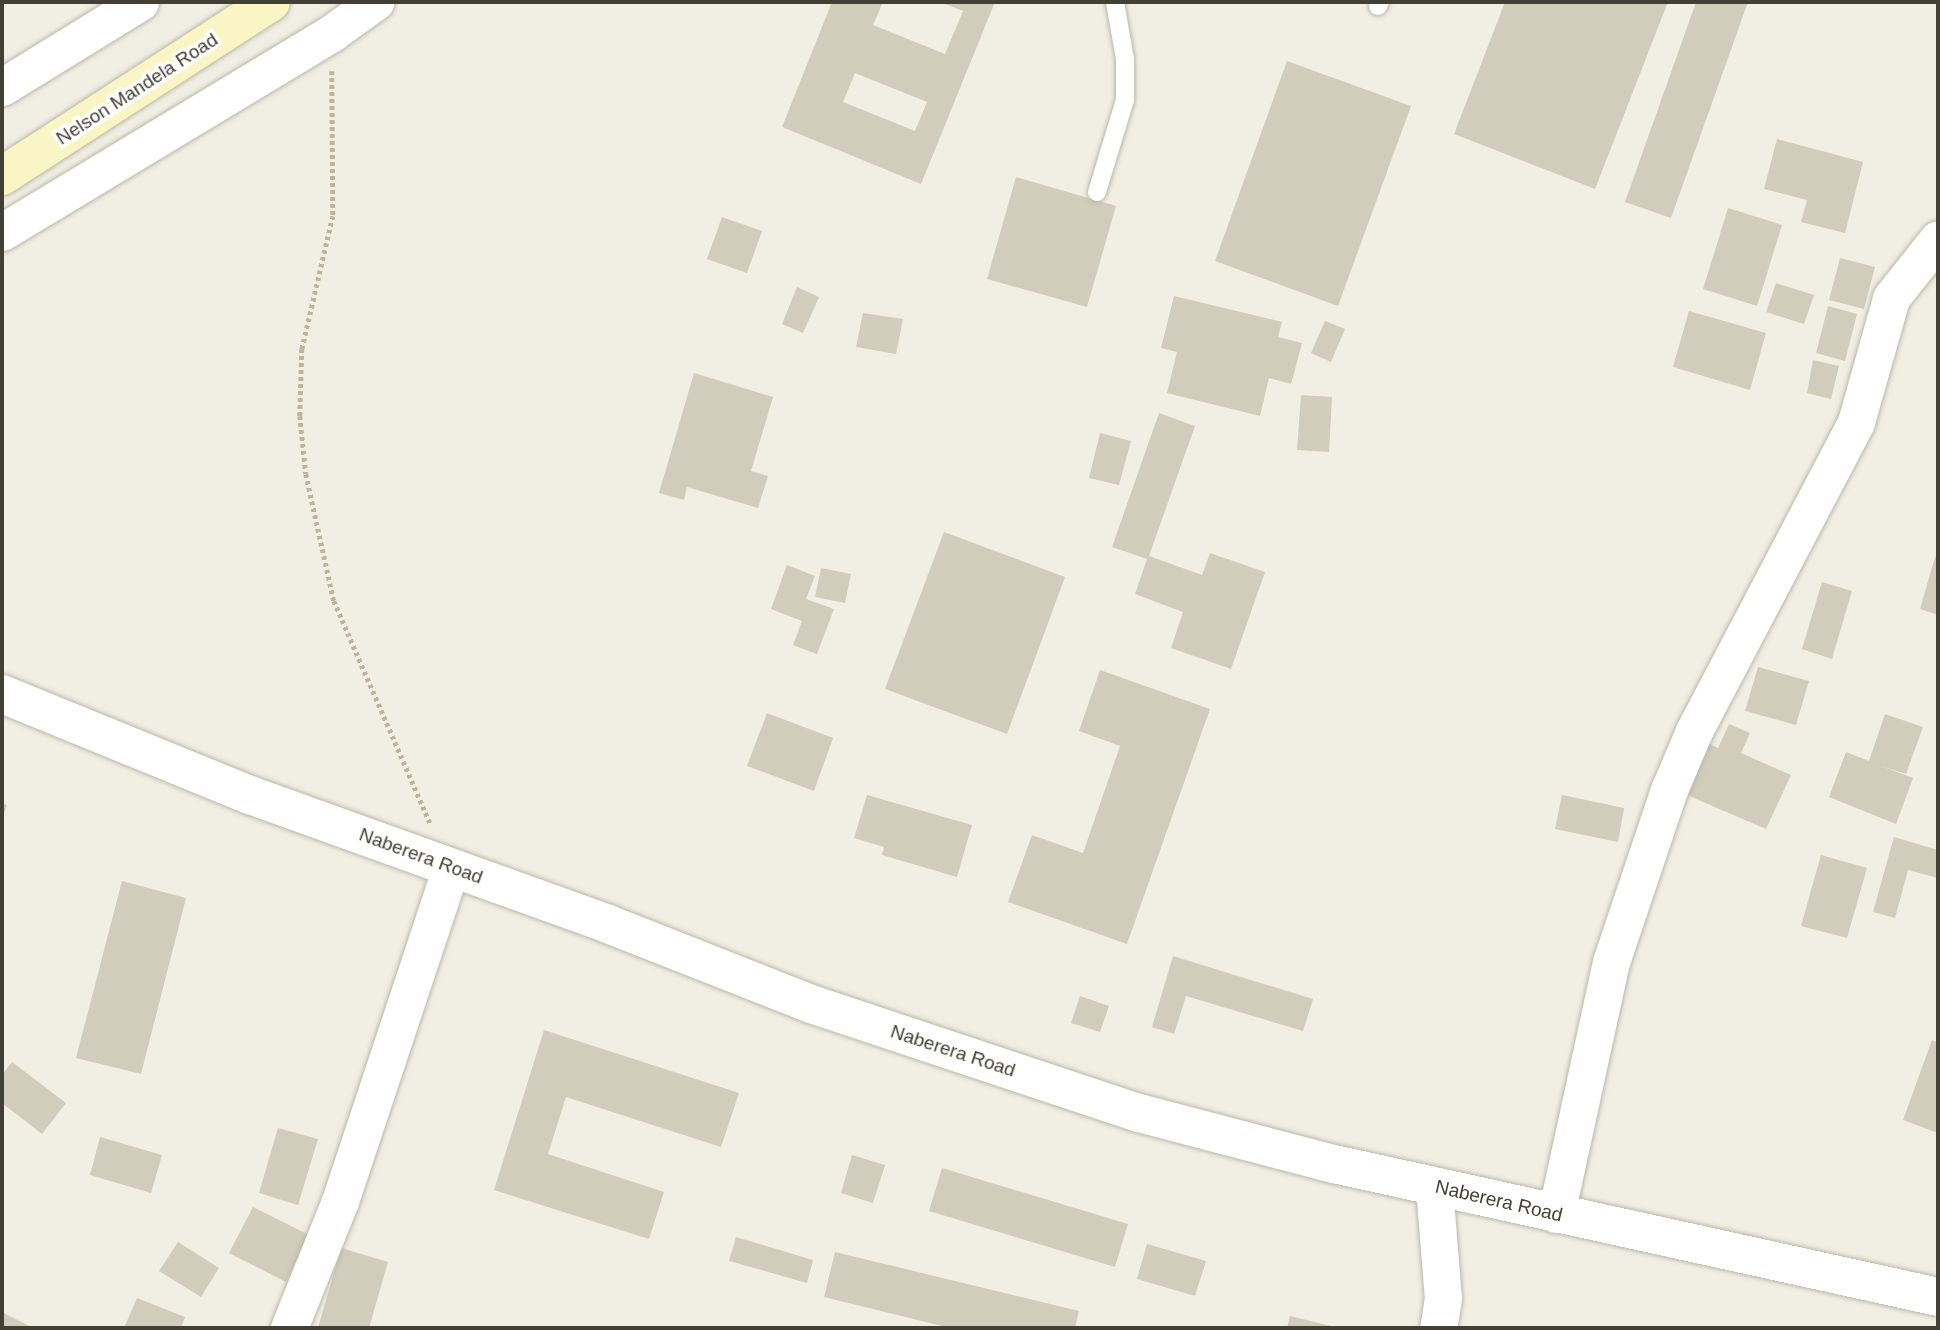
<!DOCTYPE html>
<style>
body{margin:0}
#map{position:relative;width:1940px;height:1330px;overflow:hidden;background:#f1efe4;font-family:Helvetica,sans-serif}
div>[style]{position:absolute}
.building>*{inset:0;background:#d1ccbb}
.path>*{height:4.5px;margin-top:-2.25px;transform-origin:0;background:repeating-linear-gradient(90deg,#bcb59a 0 3.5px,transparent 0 7px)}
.roads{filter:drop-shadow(0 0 2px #bbb8a8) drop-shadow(0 0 2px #bbb8a8)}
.service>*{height:18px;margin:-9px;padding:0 9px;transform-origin:9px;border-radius:9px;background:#fff}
.minor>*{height:37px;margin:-18.5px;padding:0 18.5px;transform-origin:18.5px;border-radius:18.5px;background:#fff}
.tertiary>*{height:38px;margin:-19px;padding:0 19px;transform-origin:19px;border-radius:19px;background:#fff}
.secondary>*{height:38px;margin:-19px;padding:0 19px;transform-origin:19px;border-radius:19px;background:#faf5c5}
span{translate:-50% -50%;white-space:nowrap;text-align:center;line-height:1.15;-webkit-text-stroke:7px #fff;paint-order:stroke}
.street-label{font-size:19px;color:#423f35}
.frame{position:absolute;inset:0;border:4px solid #423f35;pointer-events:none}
</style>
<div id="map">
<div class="building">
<i style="clip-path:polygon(evenodd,832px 2px,883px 2px,873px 25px,945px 54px,963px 11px,940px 2px,995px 2px,921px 184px,782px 127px,832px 2px,855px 73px,927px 102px,915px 131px,843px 102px,855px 73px)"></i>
<i style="clip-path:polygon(1505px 2px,1668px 2px,1595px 189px,1454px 134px)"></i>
<i style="clip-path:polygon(1696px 2px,1748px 2px,1671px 218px,1625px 202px)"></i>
<i style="clip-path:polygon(1287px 61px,1411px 106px,1338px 306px,1215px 261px)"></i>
<i style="clip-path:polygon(1777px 139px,1863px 162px,1845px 233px,1801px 222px,1807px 200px,1764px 189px)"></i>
<i style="clip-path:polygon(1016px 177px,1116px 206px,1087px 307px,987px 279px)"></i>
<i style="clip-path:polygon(1728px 208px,1782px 225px,1757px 306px,1703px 289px)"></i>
<i style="clip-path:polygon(722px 217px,762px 231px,747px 273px,707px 259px)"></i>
<i style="clip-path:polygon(1840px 258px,1875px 267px,1864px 309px,1829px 300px)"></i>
<i style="clip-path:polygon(1776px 283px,1814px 295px,1804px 324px,1766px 312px)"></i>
<i style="clip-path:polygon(797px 287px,819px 297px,803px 333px,782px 324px)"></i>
<i style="clip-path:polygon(1174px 296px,1282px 322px,1278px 337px,1302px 343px,1291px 384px,1269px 378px,1260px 416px,1167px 393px,1177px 352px,1161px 348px)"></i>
<i style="clip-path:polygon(1828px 306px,1857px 314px,1845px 361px,1816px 353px)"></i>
<i style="clip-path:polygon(1689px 311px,1766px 333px,1750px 390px,1673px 367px)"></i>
<i style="clip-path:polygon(863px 313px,903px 319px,896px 354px,856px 347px)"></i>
<i style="clip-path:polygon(1325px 321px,1345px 329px,1331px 362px,1311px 353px)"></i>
<i style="clip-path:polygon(1813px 360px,1839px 366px,1831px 399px,1807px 393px)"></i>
<i style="clip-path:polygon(694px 373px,773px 397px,751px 471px,768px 476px,758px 508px,687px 487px,684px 500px,659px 493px)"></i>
<i style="clip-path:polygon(1301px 395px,1332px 397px,1329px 452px,1297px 450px)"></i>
<i style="clip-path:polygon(1159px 413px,1195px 426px,1149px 556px,1202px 575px,1210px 553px,1265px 572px,1231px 669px,1171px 648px,1183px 612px,1135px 594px,1147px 559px,1112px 547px)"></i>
<i style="clip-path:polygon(1100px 433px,1131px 441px,1119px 485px,1089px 478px)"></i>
<i style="clip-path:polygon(944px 532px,1065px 577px,1007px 734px,885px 689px)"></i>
<i style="clip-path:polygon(1935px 557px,1938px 558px,1938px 615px,1920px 609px)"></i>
<i style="clip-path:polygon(787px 565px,815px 576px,806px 599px,834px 609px,817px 654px,793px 645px,802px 621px,771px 609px)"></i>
<i style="clip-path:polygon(821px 568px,851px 574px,845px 603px,815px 597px)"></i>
<i style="clip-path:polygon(1822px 582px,1852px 591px,1832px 659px,1802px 649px)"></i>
<i style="clip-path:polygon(1758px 667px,1809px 681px,1796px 725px,1745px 711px)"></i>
<i style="clip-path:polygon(1100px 670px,1210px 709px,1127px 944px,1008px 902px,1032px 835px,1083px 853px,1120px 746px,1079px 731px)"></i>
<i style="clip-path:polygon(767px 713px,833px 738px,814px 791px,747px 766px)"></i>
<i style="clip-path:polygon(1885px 714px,1923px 727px,1906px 774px,1881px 766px,1913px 778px,1896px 824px,1829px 797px,1846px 752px,1869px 761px)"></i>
<i style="clip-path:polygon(1729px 724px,1750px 733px,1741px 753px,1791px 775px,1766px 829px,1680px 792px,1703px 741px,1718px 748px)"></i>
<i style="clip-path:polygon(867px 795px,972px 825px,957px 877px,882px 855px,884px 847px,854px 838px)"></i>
<i style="clip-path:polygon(1562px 795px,1624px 808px,1618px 842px,1555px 829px)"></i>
<i style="clip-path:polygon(2px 803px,7px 805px,2px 819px)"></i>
<i style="clip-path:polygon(1894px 837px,1938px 850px,1938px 878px,1908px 870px,1895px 918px,1873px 912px)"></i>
<i style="clip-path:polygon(1821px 855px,1867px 868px,1847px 938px,1801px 926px)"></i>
<i style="clip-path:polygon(122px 881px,186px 898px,141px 1074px,76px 1058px)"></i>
<i style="clip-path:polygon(1173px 956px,1313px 999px,1303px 1031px,1186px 996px,1174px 1034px,1152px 1027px)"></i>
<i style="clip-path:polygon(1080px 996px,1109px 1006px,1100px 1032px,1071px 1023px)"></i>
<i style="clip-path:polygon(544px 1030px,739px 1093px,721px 1147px,566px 1097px,548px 1154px,664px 1192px,649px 1239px,494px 1190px)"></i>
<i style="clip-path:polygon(1932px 1040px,1938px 1043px,1938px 1133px,1903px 1120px)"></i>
<i style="clip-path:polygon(12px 1062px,66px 1103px,42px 1134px,2px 1103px,2px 1075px)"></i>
<i style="clip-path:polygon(278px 1128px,318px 1139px,298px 1205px,259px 1193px)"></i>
<i style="clip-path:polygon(100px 1137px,162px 1155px,151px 1193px,90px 1175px)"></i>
<i style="clip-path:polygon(852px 1155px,885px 1165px,873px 1203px,841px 1193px)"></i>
<i style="clip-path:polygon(942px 1168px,1128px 1224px,1115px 1267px,929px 1211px)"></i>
<i style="clip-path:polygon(253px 1207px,309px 1235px,286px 1282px,229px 1253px)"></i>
<i style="clip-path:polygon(736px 1237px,813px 1260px,807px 1283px,729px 1261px)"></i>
<i style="clip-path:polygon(178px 1242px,219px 1268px,201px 1297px,159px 1271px)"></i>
<i style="clip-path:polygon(1147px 1244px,1206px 1261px,1195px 1296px,1137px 1279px)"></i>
<i style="clip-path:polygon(341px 1248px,388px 1262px,369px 1328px,318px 1328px)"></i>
<i style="clip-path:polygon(835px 1252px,1079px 1311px,1075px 1328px,950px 1328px,824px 1297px)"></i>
<i style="clip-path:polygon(137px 1298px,185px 1317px,181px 1328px,124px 1328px)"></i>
<i style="clip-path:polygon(2px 1312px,33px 1328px,2px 1328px)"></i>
<i style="clip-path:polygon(1290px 1316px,1335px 1327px,1335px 1328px,1287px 1328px)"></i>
</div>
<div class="path">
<i style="left:332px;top:71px;width:145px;rotate:89.6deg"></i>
<i style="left:333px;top:216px;width:137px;rotate:103.1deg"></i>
<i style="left:302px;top:349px;width:67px;rotate:91.7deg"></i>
<i style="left:300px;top:416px;width:58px;rotate:84.1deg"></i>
<i style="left:306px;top:474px;width:130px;rotate:77.6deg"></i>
<i style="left:334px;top:601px;width:242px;rotate:66.6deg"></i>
</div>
<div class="roads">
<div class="service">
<i style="left:1378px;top:6px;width:4px;rotate:-63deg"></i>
<i style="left:1097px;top:192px;width:96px;rotate:-73.1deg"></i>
<i style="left:1125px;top:100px;width:41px;rotate:-90deg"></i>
<i style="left:1125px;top:59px;width:58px;rotate:-100deg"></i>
</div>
<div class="minor">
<i style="left:2px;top:87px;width:162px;rotate:-31.6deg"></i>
<i style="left:2px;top:232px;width:387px;rotate:-31.1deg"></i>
<i style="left:333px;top:32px;width:52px;rotate:-35.5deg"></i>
<i style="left:1434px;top:1187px;width:111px;rotate:85.4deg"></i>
<i style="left:1443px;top:1298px;width:30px;rotate:99deg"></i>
<i style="left:1556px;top:1214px;width:258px;rotate:-77.7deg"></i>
<i style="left:1611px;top:962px;width:182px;rotate:-71.4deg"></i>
<i style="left:1669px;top:790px;width:64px;rotate:-67deg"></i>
<i style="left:1694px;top:731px;width:349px;rotate:-62.3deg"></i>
<i style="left:1856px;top:422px;width:129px;rotate:-74.2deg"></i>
<i style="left:1891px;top:298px;width:75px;rotate:-51.5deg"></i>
<i style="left:289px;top:1328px;width:137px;rotate:-68.1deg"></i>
<i style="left:340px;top:1201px;width:351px;rotate:-71.6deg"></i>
</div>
<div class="tertiary">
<i style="left:2px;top:694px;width:268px;rotate:22.2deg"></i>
<i style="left:250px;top:795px;width:381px;rotate:19.8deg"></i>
<i style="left:608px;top:924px;width:218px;rotate:21.5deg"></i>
<i style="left:811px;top:1004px;width:346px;rotate:18.4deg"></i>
<i style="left:1139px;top:1113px;width:202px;rotate:14.7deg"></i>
<i style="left:1334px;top:1164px;width:618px;rotate:12.42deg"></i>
</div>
<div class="secondary">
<i style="left:2px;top:176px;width:320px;rotate:-32.9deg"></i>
</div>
</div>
<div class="street-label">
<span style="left:137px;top:89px;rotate:-33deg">Nelson Mandela Road</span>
<span style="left:421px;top:856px;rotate:20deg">Naberera Road</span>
<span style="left:953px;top:1051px;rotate:18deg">Naberera Road</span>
<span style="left:1499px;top:1201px;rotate:13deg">Naberera Road</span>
</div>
<div class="frame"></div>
</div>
